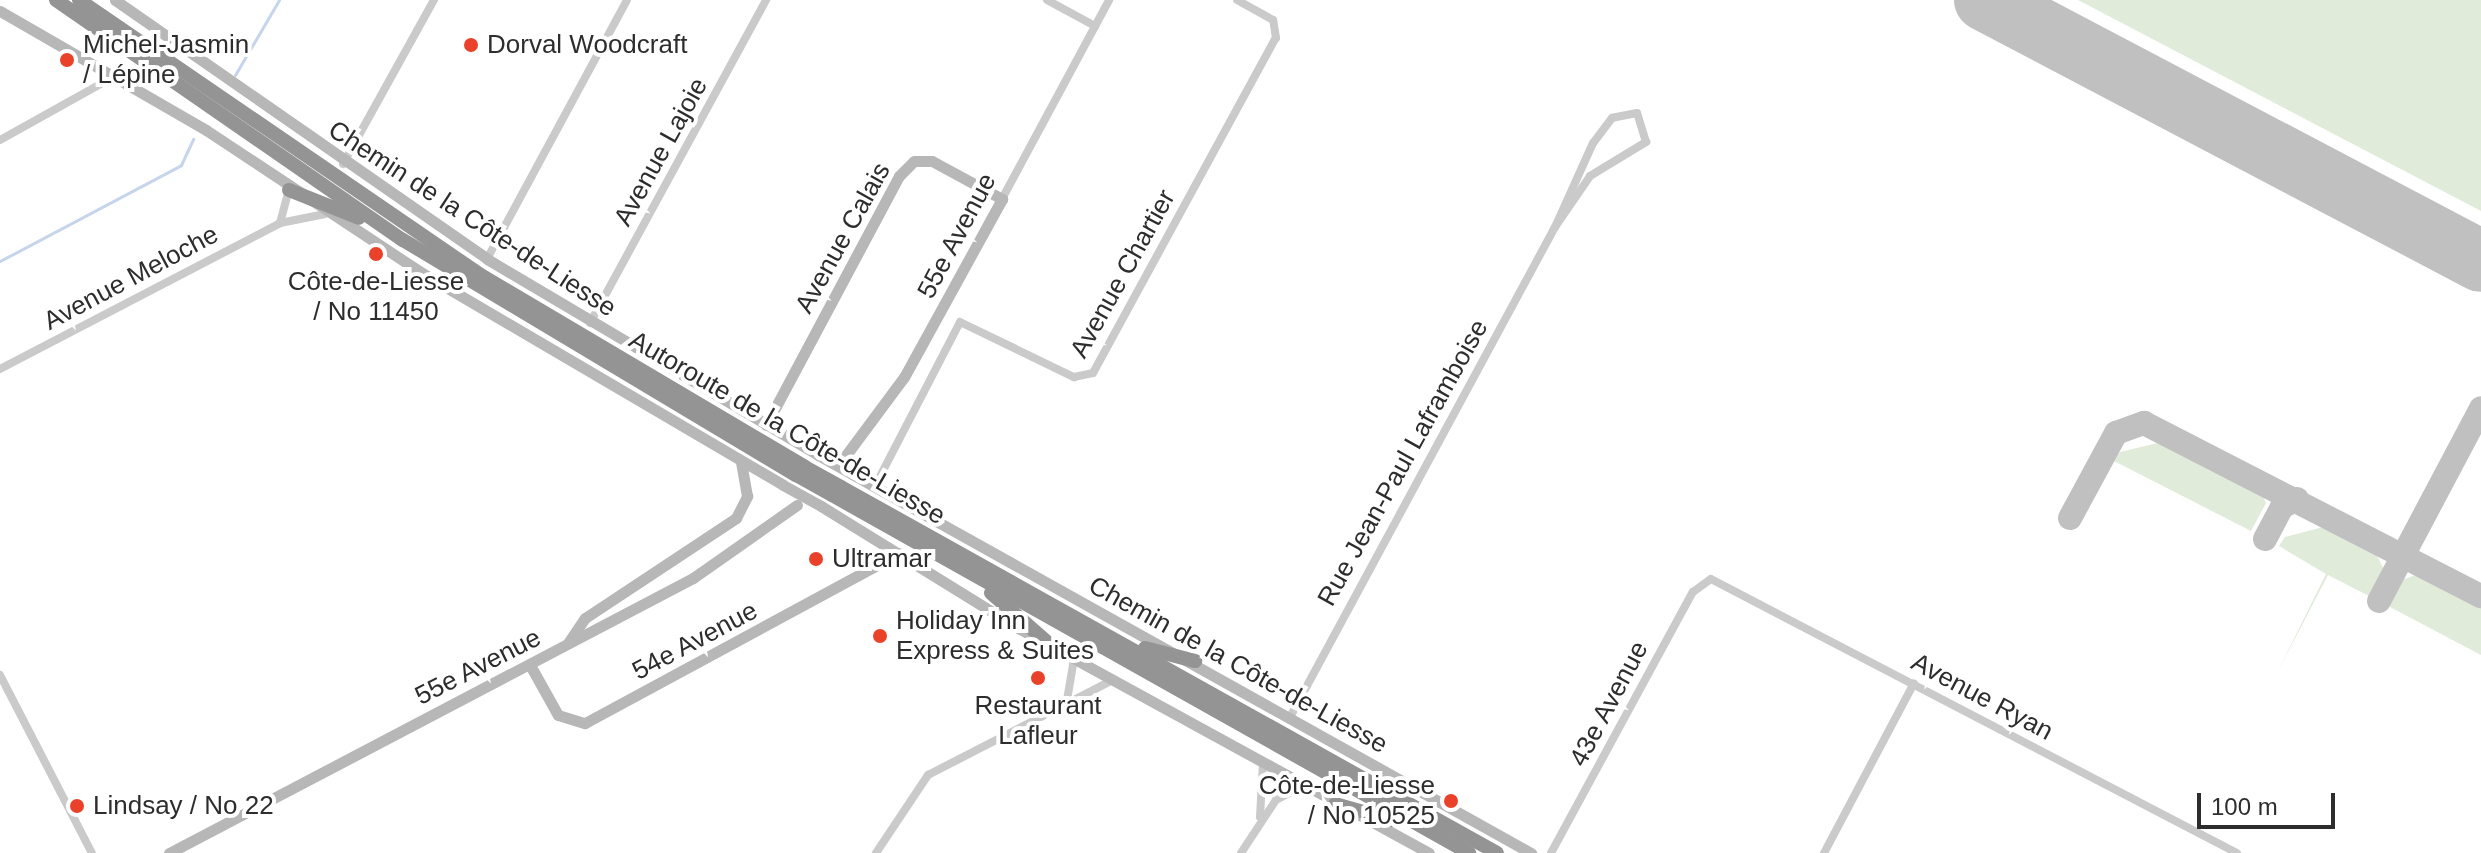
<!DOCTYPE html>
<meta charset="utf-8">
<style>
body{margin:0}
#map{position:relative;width:2481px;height:853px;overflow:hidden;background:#fff;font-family:Arial,sans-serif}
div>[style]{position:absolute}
.green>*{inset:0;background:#e0ebda}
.stream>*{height:3px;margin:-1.5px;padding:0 1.5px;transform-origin:1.5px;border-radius:1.5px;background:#c6d5ec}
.taxiway>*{height:24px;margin:-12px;padding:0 12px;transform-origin:12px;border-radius:12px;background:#c0c0c0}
.runway>*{height:62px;margin:-31px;padding:0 31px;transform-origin:31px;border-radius:31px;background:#c0c0c0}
.street>*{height:8px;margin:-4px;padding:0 4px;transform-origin:4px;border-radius:4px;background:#cacaca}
.secondary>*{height:11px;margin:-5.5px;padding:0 5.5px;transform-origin:5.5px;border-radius:5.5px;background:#b7b7b7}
.highway>*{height:14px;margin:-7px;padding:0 7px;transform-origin:7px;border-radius:7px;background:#949494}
.secondary-bridge>*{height:11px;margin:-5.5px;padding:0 5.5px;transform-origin:5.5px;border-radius:5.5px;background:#b7b7b7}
.highway-bridge>*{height:14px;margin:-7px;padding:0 7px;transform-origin:7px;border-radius:7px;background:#949494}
.dots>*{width:22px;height:22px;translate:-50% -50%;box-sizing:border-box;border:4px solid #fff;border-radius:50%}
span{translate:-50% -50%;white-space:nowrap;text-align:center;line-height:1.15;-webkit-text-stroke:8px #fff;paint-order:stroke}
.poi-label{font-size:26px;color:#2d2d2d}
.left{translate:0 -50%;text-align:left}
.right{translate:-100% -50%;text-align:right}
.street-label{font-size:26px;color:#2d2d2d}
.scale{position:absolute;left:2197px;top:793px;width:138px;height:36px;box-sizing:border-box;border:4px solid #2d2d2d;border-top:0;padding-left:10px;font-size:24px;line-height:28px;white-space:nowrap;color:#2d2d2d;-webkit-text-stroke:6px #fff;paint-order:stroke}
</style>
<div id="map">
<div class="green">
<i style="clip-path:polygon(2078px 0,2481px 0,2481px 211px)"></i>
<i style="clip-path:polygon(2166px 441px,2261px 491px,2266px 503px,2251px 531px,2114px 461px,2120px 452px)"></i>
<i style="clip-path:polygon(2327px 526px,2375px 551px,2384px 570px,2369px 596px,2328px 575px,2278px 671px,2326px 574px,2279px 546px,2285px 537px)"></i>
<i style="clip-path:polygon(2415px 575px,2481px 607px,2481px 655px,2388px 606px,2402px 580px)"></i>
</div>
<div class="stream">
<i style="left:235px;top:75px;width:87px;rotate:-59.6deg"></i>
<i style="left:0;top:261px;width:205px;rotate:-27.9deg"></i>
<i style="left:181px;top:165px;width:29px;rotate:-65deg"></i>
</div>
<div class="taxiway">
<i style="left:2313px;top:173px;width:184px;rotate:24.3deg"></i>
<i style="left:2070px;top:518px;width:97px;rotate:-61.6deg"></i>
<i style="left:2116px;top:433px;width:30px;rotate:-20deg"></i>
<i style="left:2144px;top:423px;width:379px;rotate:27.2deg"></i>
<i style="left:2265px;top:539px;width:36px;rotate:-62deg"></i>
<i style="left:2282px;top:507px;width:17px;rotate:-28deg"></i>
<i style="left:2379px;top:601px;width:218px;rotate:-62.1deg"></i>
</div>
<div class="runway">
<i style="left:1985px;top:0;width:560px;rotate:27.75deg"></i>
</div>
<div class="street">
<i style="left:1047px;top:0;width:55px;rotate:28.4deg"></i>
<i style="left:0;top:140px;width:132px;rotate:-29.1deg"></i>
<i style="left:343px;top:164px;width:188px;rotate:-61deg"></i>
<i style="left:1002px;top:199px;width:226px;rotate:-61.7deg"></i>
<i style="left:280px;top:223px;width:34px;rotate:-75deg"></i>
<i style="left:487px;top:259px;width:294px;rotate:-61.6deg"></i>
<i style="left:590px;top:323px;width:368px;rotate:-61.4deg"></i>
<i style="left:0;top:369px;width:316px;rotate:-27.5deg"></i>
<i style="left:280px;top:223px;width:46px;rotate:-11.3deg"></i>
<i style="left:874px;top:488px;width:187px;rotate:-62.6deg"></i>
<i style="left:960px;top:322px;width:127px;rotate:25.8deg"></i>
<i style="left:1074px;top:377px;width:19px;rotate:-12deg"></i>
<i style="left:1093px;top:373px;width:382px;rotate:-61.4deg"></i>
<i style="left:1276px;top:38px;width:18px;rotate:-99deg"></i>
<i style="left:1273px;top:20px;width:41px;rotate:-150.9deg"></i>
<i style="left:0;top:675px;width:200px;rotate:62.7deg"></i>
<i style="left:1067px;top:700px;width:42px;rotate:-80.3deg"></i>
<i style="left:1289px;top:719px;width:559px;rotate:-61.6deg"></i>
<i style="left:1555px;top:227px;width:62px;rotate:-55.5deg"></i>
<i style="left:1590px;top:176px;width:66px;rotate:-31.3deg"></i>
<i style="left:1646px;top:142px;width:30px;rotate:-107deg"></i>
<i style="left:1637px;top:113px;width:25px;rotate:169deg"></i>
<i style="left:1612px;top:118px;width:31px;rotate:127deg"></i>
<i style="left:1593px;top:143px;width:92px;rotate:114.3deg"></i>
<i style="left:1260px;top:817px;width:53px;rotate:-86.8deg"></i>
<i style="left:876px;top:853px;width:94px;rotate:-56.3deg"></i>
<i style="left:928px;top:775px;width:208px;rotate:-27.2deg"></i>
<i style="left:1241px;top:853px;width:64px;rotate:-56.6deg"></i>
<i style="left:1276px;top:800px;width:30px;rotate:-28deg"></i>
<i style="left:1551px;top:853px;width:297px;rotate:-61.5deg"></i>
<i style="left:1693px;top:592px;width:22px;rotate:-36deg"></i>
<i style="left:1711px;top:579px;width:593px;rotate:27.52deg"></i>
<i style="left:1824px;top:853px;width:192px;rotate:-62.1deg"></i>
</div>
<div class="secondary">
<i style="left:115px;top:0;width:453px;rotate:34.8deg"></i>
<i style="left:487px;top:259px;width:385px;rotate:30.6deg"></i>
<i style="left:0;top:11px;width:238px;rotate:30deg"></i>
<i style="left:206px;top:130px;width:259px;rotate:33.5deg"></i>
<i style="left:422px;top:273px;width:419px;rotate:30.4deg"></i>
<i style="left:766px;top:425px;width:282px;rotate:-61.9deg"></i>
<i style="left:899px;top:176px;width:21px;rotate:-45deg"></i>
<i style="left:914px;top:161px;width:18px"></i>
<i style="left:932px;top:161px;width:80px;rotate:28.5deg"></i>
<i style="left:1002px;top:199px;width:203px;rotate:118.8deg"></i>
<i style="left:904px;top:377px;width:102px;rotate:126.6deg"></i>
<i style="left:852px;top:474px;width:778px;rotate:29.17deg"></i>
<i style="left:821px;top:506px;width:234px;rotate:31.7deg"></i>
<i style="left:1020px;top:629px;width:466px;rotate:28.7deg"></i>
<i style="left:568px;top:643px;width:30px;rotate:-56deg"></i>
<i style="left:585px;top:618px;width:181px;rotate:-33.5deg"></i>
<i style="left:736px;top:518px;width:25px;rotate:-63deg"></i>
<i style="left:747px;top:496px;width:35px;rotate:-100deg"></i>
<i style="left:530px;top:665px;width:57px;rotate:60.8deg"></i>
<i style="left:558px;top:715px;width:28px;rotate:17deg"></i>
<i style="left:585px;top:723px;width:357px;rotate:-28.4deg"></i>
<i style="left:169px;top:853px;width:592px;rotate:-27.69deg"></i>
<i style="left:693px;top:578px;width:127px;rotate:-35.1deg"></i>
</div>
<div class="highway">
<i style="left:56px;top:0;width:422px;rotate:34.7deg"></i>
<i style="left:403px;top:240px;width:458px;rotate:30.9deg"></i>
<i style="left:79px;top:0;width:491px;rotate:34.4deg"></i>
<i style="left:484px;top:277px;width:373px;rotate:30.6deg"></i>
<i style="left:289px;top:190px;width:75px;rotate:21.8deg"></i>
<i style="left:841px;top:487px;width:751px;rotate:29.16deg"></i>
<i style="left:832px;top:495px;width:731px;rotate:29.34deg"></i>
<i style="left:991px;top:593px;width:82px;rotate:41.1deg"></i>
<i style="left:1145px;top:648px;width:52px;rotate:14.6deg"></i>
<i style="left:1335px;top:804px;width:59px;rotate:15.7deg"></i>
</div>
<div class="secondary-bridge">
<i style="left:818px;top:455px;width:39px;rotate:29deg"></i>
<i style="left:783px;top:485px;width:43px;rotate:28.9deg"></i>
</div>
<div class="highway-bridge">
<i style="left:805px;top:467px;width:41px;rotate:29.1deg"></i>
<i style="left:796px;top:475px;width:41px;rotate:29.1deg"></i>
</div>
<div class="dots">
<i style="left:471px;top:45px;background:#ea422a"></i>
<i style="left:67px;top:60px;background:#ea422a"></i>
<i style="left:376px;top:254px;background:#ea422a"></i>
<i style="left:816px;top:559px;background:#ea422a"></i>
<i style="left:880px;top:636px;background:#ea422a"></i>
<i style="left:1038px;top:678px;background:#ea422a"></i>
<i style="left:1451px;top:801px;background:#ea422a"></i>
<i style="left:77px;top:806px;background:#ea422a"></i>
</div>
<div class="poi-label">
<span class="left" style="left:83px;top:60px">Michel-Jasmin<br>/ Lépine</span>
<span class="left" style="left:487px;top:45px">Dorval Woodcraft</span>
<span style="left:376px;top:297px">Côte-de-Liesse<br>/ No 11450</span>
<span class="left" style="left:832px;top:559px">Ultramar</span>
<span class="left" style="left:896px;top:636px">Holiday Inn<br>Express &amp; Suites</span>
<span style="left:1038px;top:721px">Restaurant<br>Lafleur</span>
<span class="right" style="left:1435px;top:801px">Côte-de-Liesse<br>/ No 10525</span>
<span class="left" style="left:93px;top:806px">Lindsay / No 22</span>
</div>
<div class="street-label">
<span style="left:661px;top:152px;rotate:-61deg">Avenue Lajoie</span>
<span style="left:472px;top:219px;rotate:33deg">Chemin de la Côte-de-Liesse</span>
<span style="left:957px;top:236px;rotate:-62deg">55e Avenue</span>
<span style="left:843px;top:238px;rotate:-61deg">Avenue Calais</span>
<span style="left:1123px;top:274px;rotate:-61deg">Avenue Chartier</span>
<span style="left:131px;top:278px;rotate:-28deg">Avenue Meloche</span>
<span style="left:787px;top:428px;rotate:30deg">Autoroute de la Côte-de-Liesse</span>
<span style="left:1403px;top:463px;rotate:-61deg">Rue Jean-Paul Laframboise</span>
<span style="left:695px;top:641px;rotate:-28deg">54e Avenue</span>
<span style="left:1238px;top:665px;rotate:29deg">Chemin de la Côte-de-Liesse</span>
<span style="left:478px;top:667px;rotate:-27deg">55e Avenue</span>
<span style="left:1982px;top:697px;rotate:28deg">Avenue Ryan</span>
<span style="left:1609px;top:704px;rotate:-62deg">43e Avenue</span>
</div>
<div class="scale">100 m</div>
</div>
